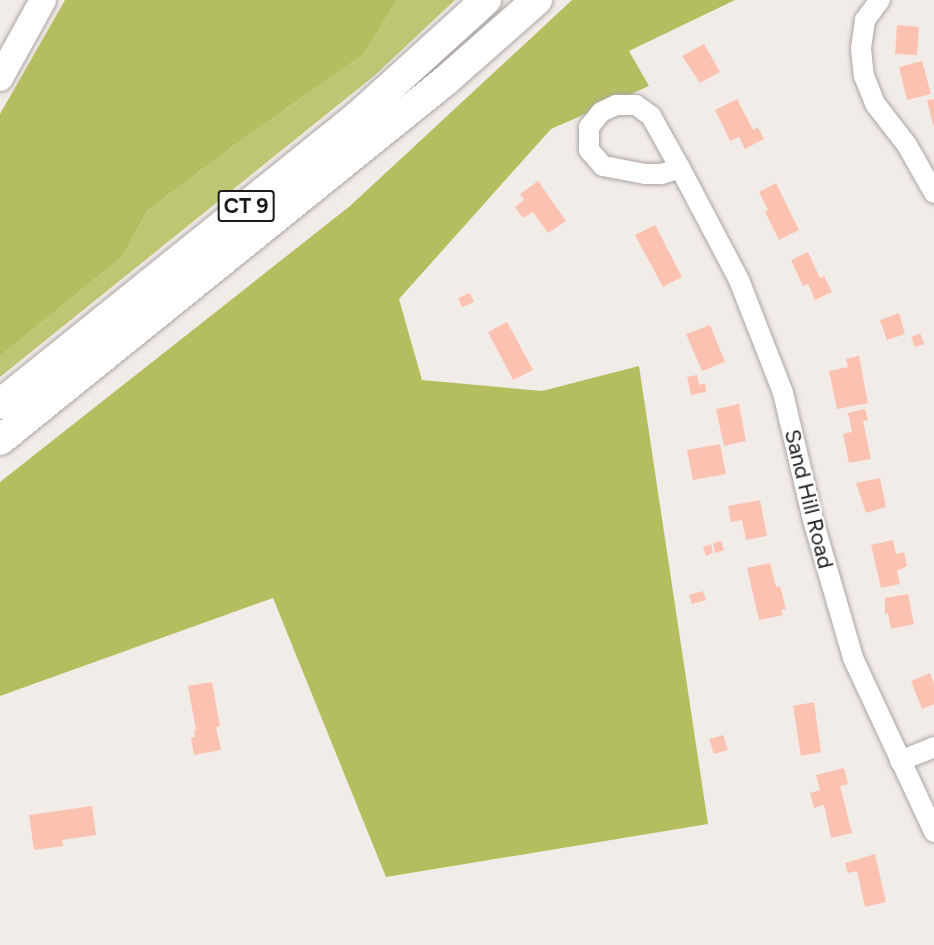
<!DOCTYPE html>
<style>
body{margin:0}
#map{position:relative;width:934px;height:945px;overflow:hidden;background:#f2ece8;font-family:Figtree,sans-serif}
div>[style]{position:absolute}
.green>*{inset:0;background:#bec674}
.forest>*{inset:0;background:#b5be5f}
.building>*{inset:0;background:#fcc2b1}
.roads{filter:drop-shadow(0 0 2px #aba5a2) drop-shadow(0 0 2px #aba5a2)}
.minor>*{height:20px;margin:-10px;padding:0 10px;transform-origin:10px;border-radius:10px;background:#fff}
.major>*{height:26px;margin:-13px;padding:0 13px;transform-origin:13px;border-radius:13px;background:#fff}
.highway>*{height:30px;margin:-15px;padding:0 15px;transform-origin:15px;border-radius:15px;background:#fff}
span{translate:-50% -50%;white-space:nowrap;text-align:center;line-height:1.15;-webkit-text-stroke:4.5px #fff;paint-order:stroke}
.shield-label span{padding:2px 4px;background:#fff;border:2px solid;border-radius:4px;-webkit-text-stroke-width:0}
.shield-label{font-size:21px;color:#1d1b1a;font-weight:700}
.street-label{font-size:22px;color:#1d1b1a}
</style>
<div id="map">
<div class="green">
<i style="clip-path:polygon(397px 0,455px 0,374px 76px,0 377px,0 356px,122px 257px,147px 211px,243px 139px,364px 54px)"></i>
</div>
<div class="forest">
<i style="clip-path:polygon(65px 0,397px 0,364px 54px,243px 139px,147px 211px,122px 257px,0 356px,0 114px)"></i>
<i style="clip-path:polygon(572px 0,735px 0,629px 51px,649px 86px,551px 129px,399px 299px,422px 380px,542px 391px,639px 366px,708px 824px,386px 877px,273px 598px,0 696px,0 482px,350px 206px)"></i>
</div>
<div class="building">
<i style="clip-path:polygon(897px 25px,919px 27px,917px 55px,895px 54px)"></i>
<i style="clip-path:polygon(704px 44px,720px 72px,700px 83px,682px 56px)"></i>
<i style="clip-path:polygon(922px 61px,931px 94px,907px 100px,899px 67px)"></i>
<i style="clip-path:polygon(737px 99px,753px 130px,758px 127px,764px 139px,745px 149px,739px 137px,730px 141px,715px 110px)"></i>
<i style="clip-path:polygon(934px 99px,934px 125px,933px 125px,927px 100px)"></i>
<i style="clip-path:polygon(538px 181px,566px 221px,548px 233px,533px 212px,523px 218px,515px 207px,524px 200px,520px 194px)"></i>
<i style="clip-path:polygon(776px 183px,799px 230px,779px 240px,765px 212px,768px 210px,759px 192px)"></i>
<i style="clip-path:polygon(655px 225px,682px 277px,663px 287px,635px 235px)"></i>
<i style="clip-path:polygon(808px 252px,820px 278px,824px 276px,832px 292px,815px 300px,808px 284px,803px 286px,791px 260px)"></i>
<i style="clip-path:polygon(470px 293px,474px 302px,462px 307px,458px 298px)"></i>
<i style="clip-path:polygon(899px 313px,905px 334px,887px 340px,880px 320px)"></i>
<i style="clip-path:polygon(507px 322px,533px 370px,513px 380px,488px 332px)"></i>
<i style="clip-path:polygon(710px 325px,725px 362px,702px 371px,686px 334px)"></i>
<i style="clip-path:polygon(920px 333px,924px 344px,915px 347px,911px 337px)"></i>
<i style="clip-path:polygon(859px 356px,868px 403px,837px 409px,829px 371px,848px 367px,846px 359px)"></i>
<i style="clip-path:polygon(697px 375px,699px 385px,705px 383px,706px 392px,691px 395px,687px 377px)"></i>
<i style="clip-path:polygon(739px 404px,746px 441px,724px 446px,716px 409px)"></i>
<i style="clip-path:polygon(865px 409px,868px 420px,863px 421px,871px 459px,849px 463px,843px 434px,852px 432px,848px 413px)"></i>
<i style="clip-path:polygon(720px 444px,726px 474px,693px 480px,687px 450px)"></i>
<i style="clip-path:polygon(880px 478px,886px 507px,866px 513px,856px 483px)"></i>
<i style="clip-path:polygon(760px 500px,767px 536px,746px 540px,742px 520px,731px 522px,728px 506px)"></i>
<i style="clip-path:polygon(893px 540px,896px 554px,904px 552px,907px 566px,897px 571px,900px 584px,881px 588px,871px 545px)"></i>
<i style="clip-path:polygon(721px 541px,724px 550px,715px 553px,713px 543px)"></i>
<i style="clip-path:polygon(711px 544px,713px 553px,706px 556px,703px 547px)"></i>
<i style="clip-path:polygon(770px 563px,776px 587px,780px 586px,786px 609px,781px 610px,783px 615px,759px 620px,747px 568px)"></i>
<i style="clip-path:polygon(703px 591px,706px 600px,692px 604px,689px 595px)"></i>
<i style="clip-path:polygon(908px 594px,914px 624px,891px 629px,888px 613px,885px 614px,885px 598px)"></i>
<i style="clip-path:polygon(930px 673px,934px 684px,934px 704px,922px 709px,911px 681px)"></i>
<i style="clip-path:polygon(212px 682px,220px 726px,216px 727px,221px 750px,194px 755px,191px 738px,195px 737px,194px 731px,196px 730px,188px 686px)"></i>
<i style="clip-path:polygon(814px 702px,821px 752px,801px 756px,793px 706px)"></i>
<i style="clip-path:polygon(723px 735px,728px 750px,714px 754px,709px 739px)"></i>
<i style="clip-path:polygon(844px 768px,848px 784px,840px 786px,852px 833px,831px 838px,824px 805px,814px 808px,810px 793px,820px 790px,816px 775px)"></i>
<i style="clip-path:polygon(92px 806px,96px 835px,62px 840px,63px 846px,34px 850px,29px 815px)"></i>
<i style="clip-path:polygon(875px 854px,886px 902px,865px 907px,857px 871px,848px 873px,845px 863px)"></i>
</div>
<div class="roads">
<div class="minor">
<i style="left:880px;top:0;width:25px;rotate:127deg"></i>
<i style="left:865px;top:20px;width:29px;rotate:98deg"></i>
<i style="left:861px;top:49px;width:27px;rotate:84deg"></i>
<i style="left:864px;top:76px;width:31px;rotate:68deg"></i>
<i style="left:876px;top:105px;width:51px;rotate:52.2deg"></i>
<i style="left:907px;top:145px;width:55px;rotate:60.6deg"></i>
<i style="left:616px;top:105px;width:20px"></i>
<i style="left:636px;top:105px;width:19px;rotate:36deg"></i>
<i style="left:651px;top:116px;width:60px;rotate:60.9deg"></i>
<i style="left:680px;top:168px;width:20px;rotate:162deg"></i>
<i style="left:661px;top:174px;width:16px;rotate:180deg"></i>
<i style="left:645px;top:174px;width:43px;rotate:-169.2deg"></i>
<i style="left:603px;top:166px;width:21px;rotate:-131deg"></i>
<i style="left:589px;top:150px;width:23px;rotate:-90deg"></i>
<i style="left:589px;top:127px;width:19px;rotate:-51deg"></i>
<i style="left:601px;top:112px;width:17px;rotate:-25deg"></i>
<i style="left:680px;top:168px;width:127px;rotate:62.2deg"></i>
<i style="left:739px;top:280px;width:121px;rotate:68.7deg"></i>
<i style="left:783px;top:393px;width:130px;rotate:76.7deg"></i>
<i style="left:813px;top:520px;width:144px;rotate:73.8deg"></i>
<i style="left:853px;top:658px;width:192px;rotate:65deg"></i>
<i style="left:900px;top:761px;width:37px;rotate:-22deg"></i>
</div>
<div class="major">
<i style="left:0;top:78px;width:89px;rotate:-61.1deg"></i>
</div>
<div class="highway">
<i style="left:0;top:404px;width:459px;rotate:-38.8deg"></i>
<i style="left:358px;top:116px;width:173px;rotate:-42.2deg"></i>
<i style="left:0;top:440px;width:572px;rotate:-38.89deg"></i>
<i style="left:445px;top:81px;width:123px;rotate:-41.4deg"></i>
</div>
</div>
<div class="shield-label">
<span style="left:246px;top:206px">CT 9</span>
</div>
<div class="street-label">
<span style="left:809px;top:499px;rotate:76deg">Sand Hill Road</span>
</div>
</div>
